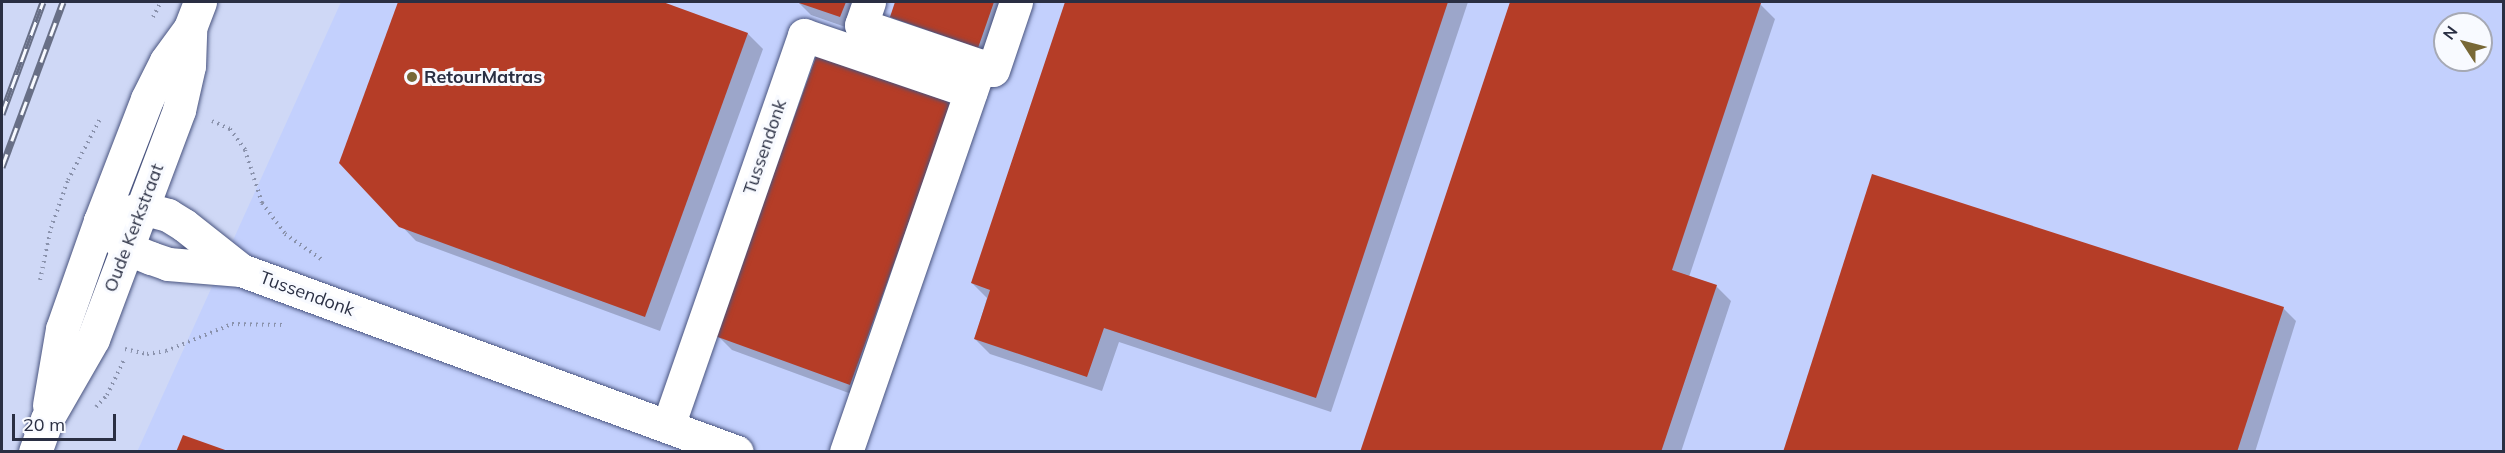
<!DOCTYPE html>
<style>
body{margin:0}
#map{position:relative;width:2505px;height:453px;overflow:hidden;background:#cfd8f6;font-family:Mulish,sans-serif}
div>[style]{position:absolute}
.built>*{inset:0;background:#c3d0fd}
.shadow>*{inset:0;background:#0003}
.building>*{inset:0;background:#b53d27}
.path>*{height:4px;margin-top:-2px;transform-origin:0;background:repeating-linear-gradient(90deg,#8a92ac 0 1.5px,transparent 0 6px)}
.roads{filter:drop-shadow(0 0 2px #49547f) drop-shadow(0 0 2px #49547f)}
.minor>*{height:33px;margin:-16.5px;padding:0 16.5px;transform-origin:16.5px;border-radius:16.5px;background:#fff}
.rail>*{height:7px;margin-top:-3.5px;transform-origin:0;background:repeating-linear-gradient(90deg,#f8faff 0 14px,#686f86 0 28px);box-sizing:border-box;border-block:2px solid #686f86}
.dots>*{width:16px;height:16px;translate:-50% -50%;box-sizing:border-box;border:3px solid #f8faff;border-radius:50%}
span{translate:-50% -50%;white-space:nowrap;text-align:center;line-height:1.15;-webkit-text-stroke:6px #f8faff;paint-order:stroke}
.poi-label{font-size:18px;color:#2a2f43;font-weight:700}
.left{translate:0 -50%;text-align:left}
.street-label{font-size:18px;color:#2a2f43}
.frame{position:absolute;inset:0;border:3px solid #2a2f43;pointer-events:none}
.north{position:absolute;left:2433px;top:12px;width:60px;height:60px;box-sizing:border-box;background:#f8faff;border:2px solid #a6a9b4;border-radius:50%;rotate:306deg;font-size:16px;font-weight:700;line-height:24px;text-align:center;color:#2a2f43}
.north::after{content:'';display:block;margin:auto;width:21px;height:27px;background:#786836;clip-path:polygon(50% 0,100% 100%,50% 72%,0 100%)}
.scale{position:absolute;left:12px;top:414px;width:104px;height:27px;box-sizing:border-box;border:3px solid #2a2f43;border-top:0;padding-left:8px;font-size:18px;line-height:21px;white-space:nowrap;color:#2a2f43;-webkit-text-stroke:4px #f8faff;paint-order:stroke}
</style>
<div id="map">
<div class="built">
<i style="clip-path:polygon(evenodd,341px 2px,2503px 2px,2503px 451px,137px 452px,341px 2px,2445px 24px,2481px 24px,2481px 60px,2445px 60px,2445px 24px)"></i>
</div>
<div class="shadow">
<i style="clip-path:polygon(400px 2px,659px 2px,748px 34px,763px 49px,660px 331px,416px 241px,341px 163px)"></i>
<i style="clip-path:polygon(798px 2px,864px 2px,854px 30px,811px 15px)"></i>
<i style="clip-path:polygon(897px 2px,1012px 2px,991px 60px,905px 30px,891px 17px)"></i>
<i style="clip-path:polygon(1066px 2px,1468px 2px,1331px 412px,1119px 342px,1102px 391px,990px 354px,975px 339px,987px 298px,972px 283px)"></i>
<i style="clip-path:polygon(1512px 2px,1751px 2px,1760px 4px,1775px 19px,1689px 277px,1716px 286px,1731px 301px,1681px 452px,1361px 452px)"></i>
<i style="clip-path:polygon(952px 104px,865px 399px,732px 350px,717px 335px)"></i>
<i style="clip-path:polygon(2283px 308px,2296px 321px,2255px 452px,1785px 452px)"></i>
</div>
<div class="building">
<i style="clip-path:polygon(398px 2px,663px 2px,748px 33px,645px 317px,399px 227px,339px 163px)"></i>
<i style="clip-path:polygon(796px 2px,846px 2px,840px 17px)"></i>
<i style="clip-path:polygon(895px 2px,994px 2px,978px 48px,890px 17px)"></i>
<i style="clip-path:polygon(1065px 2px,1448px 2px,1316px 398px,1104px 328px,1087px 377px,974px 339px,990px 290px,971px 283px)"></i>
<i style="clip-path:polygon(1510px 2px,1761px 3px,1672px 270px,1717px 285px,1661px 452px,1360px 452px)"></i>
<i style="clip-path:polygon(817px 54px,952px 103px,850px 385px,715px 336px)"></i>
<i style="clip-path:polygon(1872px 174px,2284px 307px,2237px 452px,1783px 452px)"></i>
<i style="clip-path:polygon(183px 435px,228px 451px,228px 452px,176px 452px)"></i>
</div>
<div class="path">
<i style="left:153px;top:17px;width:17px;rotate:-62deg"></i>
<i style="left:212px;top:121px;width:20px;rotate:24deg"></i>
<i style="left:230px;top:129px;width:26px;rotate:54deg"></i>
<i style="left:245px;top:150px;width:56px;rotate:72.2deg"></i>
<i style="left:262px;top:203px;width:39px;rotate:53deg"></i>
<i style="left:285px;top:234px;width:47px;rotate:34.7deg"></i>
<i style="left:40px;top:280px;width:53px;rotate:-78.1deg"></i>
<i style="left:51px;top:228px;width:51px;rotate:-70.5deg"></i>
<i style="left:68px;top:180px;width:69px;rotate:-62.3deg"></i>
<i style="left:125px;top:349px;width:23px;rotate:13deg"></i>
<i style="left:147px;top:354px;width:19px;rotate:-9deg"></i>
<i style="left:166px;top:351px;width:71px;rotate:-22.2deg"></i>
<i style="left:232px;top:324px;width:54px;rotate:1.1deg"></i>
<i style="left:96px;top:407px;width:16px;rotate:-47deg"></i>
<i style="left:107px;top:395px;width:39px;rotate:-64deg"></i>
</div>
<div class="roads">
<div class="minor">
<i style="left:869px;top:2px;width:24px;rotate:109deg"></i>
<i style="left:861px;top:25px;width:139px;rotate:18.8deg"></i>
<i style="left:993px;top:70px;width:72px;rotate:-71.3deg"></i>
<i style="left:241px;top:270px;width:73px;rotate:-141.7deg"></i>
<i style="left:184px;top:225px;width:19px;rotate:-148deg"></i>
<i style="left:168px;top:215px;width:27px;rotate:-165deg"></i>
<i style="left:142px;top:208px;width:44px;rotate:162.8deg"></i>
<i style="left:100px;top:221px;width:37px;rotate:46deg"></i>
<i style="left:126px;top:248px;width:27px;rotate:22deg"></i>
<i style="left:151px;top:258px;width:18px;rotate:19deg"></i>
<i style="left:168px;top:264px;width:73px;rotate:4.7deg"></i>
<i style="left:241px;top:270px;width:528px;rotate:20.15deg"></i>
<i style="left:49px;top:405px;width:77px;rotate:-80.3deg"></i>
<i style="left:62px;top:329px;width:114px;rotate:-70.6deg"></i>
<i style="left:100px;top:221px;width:131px;rotate:-68.9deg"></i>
<i style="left:147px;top:99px;width:42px;rotate:-63.4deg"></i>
<i style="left:166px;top:61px;width:41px;rotate:-54deg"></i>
<i style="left:190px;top:28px;width:28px;rotate:-69deg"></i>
<i style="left:668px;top:426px;width:414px;rotate:-70.8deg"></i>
<i style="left:804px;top:35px;width:176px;rotate:18.8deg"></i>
<i style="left:35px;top:452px;width:35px;rotate:-70deg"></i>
<i style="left:47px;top:419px;width:92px;rotate:-60.1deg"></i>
<i style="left:93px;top:339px;width:245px;rotate:-69.4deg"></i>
<i style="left:179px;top:110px;width:45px;rotate:-77.2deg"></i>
<i style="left:189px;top:66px;width:38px;rotate:-88deg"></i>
<i style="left:846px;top:452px;width:409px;rotate:-70.9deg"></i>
</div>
</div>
<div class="rail">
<i style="left:2px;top:114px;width:119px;rotate:-69.9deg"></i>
<i style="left:2px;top:167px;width:176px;rotate:-69.7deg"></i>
</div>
<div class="dots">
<i style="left:412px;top:77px;background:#786836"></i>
</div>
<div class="poi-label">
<span class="left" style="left:424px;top:77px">RetourMatras</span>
</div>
<div class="street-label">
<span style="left:765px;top:147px;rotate:-71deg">Tussendonk</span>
<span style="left:134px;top:228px;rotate:-69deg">Oude Kerkstraat</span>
<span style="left:307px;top:294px;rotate:20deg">Tussendonk</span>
</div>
<div class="frame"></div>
<div class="north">N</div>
<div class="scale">20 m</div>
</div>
